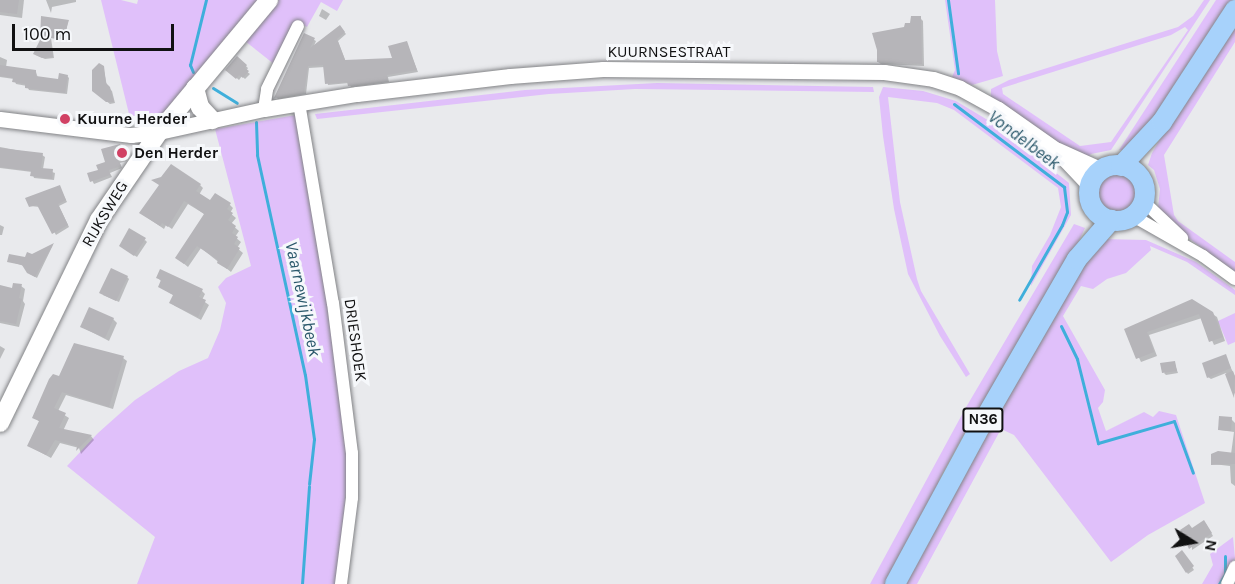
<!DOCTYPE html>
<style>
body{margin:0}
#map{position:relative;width:1235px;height:584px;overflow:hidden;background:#e9eaed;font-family:Karla,sans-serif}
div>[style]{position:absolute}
.green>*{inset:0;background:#e0c0fa}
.round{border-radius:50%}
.shadow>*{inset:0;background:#0003}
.stream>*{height:3px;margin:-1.5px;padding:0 1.5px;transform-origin:1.5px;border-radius:1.5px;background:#3fafdb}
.building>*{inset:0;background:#b6b5b9}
.roads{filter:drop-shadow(0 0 2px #828386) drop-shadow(0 0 2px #828386)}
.minor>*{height:12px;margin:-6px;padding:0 6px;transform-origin:6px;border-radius:6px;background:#fff}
.tertiary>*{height:15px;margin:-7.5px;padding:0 7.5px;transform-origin:7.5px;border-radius:7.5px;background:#fff}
.secondary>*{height:18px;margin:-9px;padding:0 9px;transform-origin:9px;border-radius:9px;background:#fff}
.primary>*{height:20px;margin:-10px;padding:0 10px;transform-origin:10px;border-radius:10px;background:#a7d2fb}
.primary>.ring{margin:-10px;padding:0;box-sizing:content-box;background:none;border:20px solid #a7d2fb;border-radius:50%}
.dots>*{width:16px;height:16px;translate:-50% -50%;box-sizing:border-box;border:3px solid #f6f8fb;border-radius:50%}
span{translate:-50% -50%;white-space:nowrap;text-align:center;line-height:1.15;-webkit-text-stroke:6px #f6f8fb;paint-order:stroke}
.shield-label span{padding:2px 4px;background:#f6f8fb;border:2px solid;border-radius:4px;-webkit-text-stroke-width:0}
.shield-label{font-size:15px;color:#111112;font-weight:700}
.street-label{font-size:16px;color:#111112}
.poi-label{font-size:16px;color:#111112;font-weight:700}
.left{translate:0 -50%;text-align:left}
.water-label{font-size:18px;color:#29576a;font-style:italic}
.north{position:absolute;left:1163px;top:512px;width:60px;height:60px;-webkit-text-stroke:4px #f6f8fb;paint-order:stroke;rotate:101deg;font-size:16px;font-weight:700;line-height:24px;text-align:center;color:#111112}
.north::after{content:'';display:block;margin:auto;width:21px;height:27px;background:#111112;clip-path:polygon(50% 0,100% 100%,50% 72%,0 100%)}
.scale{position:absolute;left:12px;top:24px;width:162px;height:27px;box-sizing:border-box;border:3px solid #111112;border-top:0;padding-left:8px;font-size:18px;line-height:21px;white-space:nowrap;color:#111112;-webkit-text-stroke:4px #f6f8fb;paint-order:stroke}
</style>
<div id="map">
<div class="green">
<i style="clip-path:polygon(101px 0,121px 0,137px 4px,138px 0,258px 0,157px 121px,130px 118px)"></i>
<i style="clip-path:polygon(279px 0,343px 0,337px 11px,321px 2px,307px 27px,297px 21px,274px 64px,245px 41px)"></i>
<i style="clip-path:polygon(945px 0,995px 0,997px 51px,1003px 76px,972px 85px,952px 77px,955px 70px)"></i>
<i style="clip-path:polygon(evenodd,1204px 0,1210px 0,1111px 150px,1091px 154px,1087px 158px,1065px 149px,991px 98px,991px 89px,1009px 80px,1178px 27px,1193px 16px,1204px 0,1185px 27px,1188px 30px,1111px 142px,1080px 146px,1003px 94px,1002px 88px,1171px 35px,1185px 27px)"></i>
<i style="clip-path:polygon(1216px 0,1234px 0,1147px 134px,1129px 151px,1119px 150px)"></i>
<i style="clip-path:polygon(1235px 20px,1235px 42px,1164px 155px,1174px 215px,1178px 221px,1235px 262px,1235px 272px,1176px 229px,1158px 208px,1160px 189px,1154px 170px,1148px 165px,1152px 153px,1175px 114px)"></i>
<i style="clip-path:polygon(657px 83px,873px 87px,874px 92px,635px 89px,549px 94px,317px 119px,315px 114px,525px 90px)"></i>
<i style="clip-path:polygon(883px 87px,923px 91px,956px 101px,996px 125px,1069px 183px,1071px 215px,1031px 286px,1032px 266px,1050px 235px,1061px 207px,1058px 188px,954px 110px,937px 103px,888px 97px,900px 202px,917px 279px,921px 291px,970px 374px,966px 377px,940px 336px,908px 274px,894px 209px,883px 136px,879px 97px)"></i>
<i style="clip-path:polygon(296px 115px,332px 317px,349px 455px,338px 584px,137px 584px,155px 537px,67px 466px,98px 433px,135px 400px,179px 371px,208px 358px,220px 330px,226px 303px,218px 287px,226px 278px,251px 266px,215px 129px)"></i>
<i class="round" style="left:1096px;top:173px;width:42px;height:42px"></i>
<i style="clip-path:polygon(1074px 224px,1085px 228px,1074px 251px,974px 425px,965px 432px,939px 480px,938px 491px,888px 584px,870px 584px,965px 409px)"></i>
<i style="clip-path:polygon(1102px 239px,1146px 240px,1196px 262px,1235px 290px,1235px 295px,1187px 262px,1150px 246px,1151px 250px,1126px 273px,1107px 279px,1093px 289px,1081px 286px,1063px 316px,1105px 390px,1103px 402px,1098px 408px,1106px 431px,1144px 412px,1153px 417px,1159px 411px,1176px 415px,1205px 503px,1148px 535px,1111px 562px,1014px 435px,1001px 429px,917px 584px,904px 584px,1086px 258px)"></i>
<i style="clip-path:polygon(1235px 313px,1235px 342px,1228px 345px,1218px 321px)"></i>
<i style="clip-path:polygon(1233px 537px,1235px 558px,1223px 584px,1202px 584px,1213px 565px,1210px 554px)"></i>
</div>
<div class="shadow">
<i style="clip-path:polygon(0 0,24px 0,22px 18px,0 15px)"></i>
<i style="clip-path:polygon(46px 0,76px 0,76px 2px,52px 7px,51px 13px)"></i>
<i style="clip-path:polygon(322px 9px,330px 14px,326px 20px,319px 16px)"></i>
<i style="clip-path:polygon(920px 18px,923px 21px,924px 66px,881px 64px,878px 62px,905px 29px)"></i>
<i style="clip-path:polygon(68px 21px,65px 40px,51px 38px,54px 58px,45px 59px,36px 55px,42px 41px)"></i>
<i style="clip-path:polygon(340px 27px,346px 34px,338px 41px,346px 62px,394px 60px,406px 42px,418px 72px,388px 77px,389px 82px,351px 87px,349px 83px,328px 85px,325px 67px,309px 68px,306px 94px,278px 99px,276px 97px,305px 35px,316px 41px,313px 48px)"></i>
<i style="clip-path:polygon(0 57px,7px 60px,6px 67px,36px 72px,38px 78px,59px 81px,67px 76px,69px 78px,67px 94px,29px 90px,27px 86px,16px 84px,14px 79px,0 77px)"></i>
<i style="clip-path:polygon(237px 58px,248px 68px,246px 71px,250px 74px,245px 79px,242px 76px,239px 80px,228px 70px)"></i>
<i style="clip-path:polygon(103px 66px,107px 86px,112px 91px,115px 103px,110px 104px,96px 93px)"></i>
<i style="clip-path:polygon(120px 146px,127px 161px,120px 163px,122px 168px,110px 173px,112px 177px,94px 184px,89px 174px,100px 171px)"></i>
<i style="clip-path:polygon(0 147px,42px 155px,45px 157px,43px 169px,55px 173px,54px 180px,34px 178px,32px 172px,0 168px)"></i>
<i style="clip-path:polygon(200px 185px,203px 188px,199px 195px,210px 202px,230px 205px,233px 208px,230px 213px,236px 218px,231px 224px,239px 231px,235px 237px,241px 242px,237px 248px,243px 253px,231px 272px,201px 248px,188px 267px,177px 258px,206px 215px,188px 204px,172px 229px,166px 225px,164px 229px,145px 216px)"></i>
<i style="clip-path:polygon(59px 186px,67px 202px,59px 206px,69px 227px,56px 235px,40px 207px,30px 206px)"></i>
<i style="clip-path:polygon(0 225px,4px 227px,2px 235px,0 235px)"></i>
<i style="clip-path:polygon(145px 240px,147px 242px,137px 257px,123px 248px)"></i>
<i style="clip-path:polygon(53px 245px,37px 278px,30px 274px,24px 266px,9px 261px,26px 259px)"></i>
<i style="clip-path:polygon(127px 277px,129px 279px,119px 302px,103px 295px)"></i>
<i style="clip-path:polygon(158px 278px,202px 291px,205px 294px,202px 300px,209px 305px,201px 320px,175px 306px,171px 303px,175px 296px,160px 287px,162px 282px)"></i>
<i style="clip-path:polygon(21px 286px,25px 289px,23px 301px,25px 304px,19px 327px,0 323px,0 287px,14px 289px)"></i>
<i style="clip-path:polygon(1192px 301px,1217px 317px,1225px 341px,1214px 345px,1202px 318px,1149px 335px,1157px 356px,1141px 362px,1126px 330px)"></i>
<i style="clip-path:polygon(113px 319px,117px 323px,109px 341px,82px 327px)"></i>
<i style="clip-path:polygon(0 346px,5px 349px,0 359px)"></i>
<i style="clip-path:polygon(1225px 356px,1235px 376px,1235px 395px,1226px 373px,1211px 379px,1208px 377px)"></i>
<i style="clip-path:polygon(123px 358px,127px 361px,113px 409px,66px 395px,58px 411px,69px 418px,63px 431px,91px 436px,94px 440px,81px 454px,79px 448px,60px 443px,51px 458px,29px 446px,40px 422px,34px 417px,60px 377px)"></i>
<i style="clip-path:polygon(1174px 362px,1178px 373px,1166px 375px,1164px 373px)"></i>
<i style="clip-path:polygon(1231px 419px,1235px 423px,1235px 486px,1231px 483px,1230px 466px,1213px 464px,1231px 454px,1234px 432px,1220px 430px)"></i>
<i style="clip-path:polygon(1206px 524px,1213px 536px,1192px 550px,1192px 530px)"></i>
<i style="clip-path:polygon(1184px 554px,1194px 570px,1188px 574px,1186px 571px)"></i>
</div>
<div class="stream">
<i style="left:948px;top:0;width:74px;rotate:82.2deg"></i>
<i style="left:193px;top:72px;width:8px;rotate:-113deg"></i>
<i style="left:190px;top:65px;width:67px;rotate:-76.2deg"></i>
<i style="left:213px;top:88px;width:28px;rotate:32deg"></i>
<i style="left:954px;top:104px;width:138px;rotate:37deg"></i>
<i style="left:1064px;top:187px;width:25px;rotate:83deg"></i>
<i style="left:1067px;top:212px;width:14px;rotate:111deg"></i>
<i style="left:1062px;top:225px;width:86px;rotate:119.8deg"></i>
<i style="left:256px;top:122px;width:33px;rotate:88deg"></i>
<i style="left:257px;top:155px;width:225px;rotate:77.7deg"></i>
<i style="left:305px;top:375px;width:65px;rotate:82deg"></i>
<i style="left:314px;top:439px;width:45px;rotate:96.3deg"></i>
<i style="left:1061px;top:326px;width:37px;rotate:64deg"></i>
<i style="left:1077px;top:359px;width:87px;rotate:76deg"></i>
<i style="left:1098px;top:443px;width:79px;rotate:-16.1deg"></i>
<i style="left:1174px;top:421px;width:55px;rotate:69.9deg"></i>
<i style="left:302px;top:584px;width:98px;rotate:-85.9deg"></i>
<i style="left:1219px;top:584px;width:12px;rotate:-59deg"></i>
<i style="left:1225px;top:574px;width:18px;rotate:-90deg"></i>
</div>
<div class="building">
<i style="clip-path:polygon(0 0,19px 0,17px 14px,0 12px)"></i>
<i style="clip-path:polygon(41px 16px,69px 20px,63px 39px,50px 38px,53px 57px,42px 58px,33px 54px,40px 40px)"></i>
<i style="clip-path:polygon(911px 16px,921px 16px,922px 64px,877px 62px,877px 50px,872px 33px,904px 27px,905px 23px,910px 23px)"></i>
<i style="clip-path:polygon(340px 25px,345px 32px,337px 39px,345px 60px,392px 58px,388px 46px,407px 41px,417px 70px,387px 75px,388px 81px,348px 86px,347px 82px,325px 84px,323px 65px,308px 66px,304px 93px,274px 98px,304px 33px,315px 38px,310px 48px)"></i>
<i style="clip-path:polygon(237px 56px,247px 65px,245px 68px,249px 71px,243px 78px,239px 75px,236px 79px,225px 70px)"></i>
<i style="clip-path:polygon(99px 63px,104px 66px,106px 83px,110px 87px,114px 102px,106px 102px,92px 91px,92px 70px)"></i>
<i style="clip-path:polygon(0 65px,36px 70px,36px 76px,58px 79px,59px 73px,68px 75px,65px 93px,25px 88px,25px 84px,12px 82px,13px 78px,0 76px)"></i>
<i style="clip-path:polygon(120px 144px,126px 158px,119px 161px,121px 166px,109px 170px,110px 175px,90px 182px,87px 173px,98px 170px,96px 165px,105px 162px,101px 149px)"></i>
<i style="clip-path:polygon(0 148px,43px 153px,41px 168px,53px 169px,52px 179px,30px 176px,31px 171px,0 167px)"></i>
<i style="clip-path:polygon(171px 164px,201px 184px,196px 191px,210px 200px,215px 193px,231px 203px,227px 209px,233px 213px,228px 220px,236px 226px,232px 233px,238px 237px,234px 244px,240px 248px,227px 269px,217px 263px,218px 260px,197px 246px,184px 264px,175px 258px,204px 214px,190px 204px,184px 201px,168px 227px,162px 223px,160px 226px,139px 213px,159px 185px,151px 180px,161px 177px)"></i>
<i style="clip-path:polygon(60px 185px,66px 200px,58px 204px,68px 225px,52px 234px,37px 205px,29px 207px,25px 198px)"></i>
<i style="clip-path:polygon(129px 228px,146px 238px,134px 256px,119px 246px)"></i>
<i style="clip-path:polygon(54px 243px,35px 277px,27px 273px,22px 265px,7px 262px,9px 254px,25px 257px,27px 252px,32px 254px)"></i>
<i style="clip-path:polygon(111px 268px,128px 276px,116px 301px,99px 293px)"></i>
<i style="clip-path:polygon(160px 269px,203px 289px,199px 297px,206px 300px,198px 317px,169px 303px,173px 295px,158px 287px,161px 280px,156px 278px)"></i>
<i style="clip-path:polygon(13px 283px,22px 284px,19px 298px,22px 299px,16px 324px,0 321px,0 285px,12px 288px)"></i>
<i style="clip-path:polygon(1192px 299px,1213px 312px,1223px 337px,1209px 342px,1199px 314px,1147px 332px,1154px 352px,1136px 359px,1124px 329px)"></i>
<i style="clip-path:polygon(89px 307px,114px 318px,105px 338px,80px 327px)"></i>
<i style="clip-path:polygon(74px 343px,124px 356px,109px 407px,62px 392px,54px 408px,66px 413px,59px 428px,92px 435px,76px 451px,80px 434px,77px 446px,55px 440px,46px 455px,27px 446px,39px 421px,32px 418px,49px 379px,53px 374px,59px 376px)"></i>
<i style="clip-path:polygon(1226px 354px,1231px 368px,1207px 378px,1202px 363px)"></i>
<i style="clip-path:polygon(1175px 361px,1177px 371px,1162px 373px,1160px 363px)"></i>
<i style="clip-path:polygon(1233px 371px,1235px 377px,1234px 398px,1225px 374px)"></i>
<i style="clip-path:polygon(1219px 416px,1232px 417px,1231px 431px,1218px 430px)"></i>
<i style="clip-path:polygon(1218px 451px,1235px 453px,1235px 464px,1211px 465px,1211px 454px)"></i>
<i style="clip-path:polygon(1204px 520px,1212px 533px,1189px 549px,1180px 530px,1189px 524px,1192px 528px)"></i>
<i style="clip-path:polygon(1182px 550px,1194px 566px,1186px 573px,1175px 556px)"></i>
</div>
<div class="roads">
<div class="minor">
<i style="left:299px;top:103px;width:203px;rotate:80.4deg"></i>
<i style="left:333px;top:303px;width:151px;rotate:82.8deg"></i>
<i style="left:352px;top:453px;width:45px;rotate:90deg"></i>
<i style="left:352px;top:498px;width:87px;rotate:97.3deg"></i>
<i style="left:264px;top:109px;width:20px;rotate:-81deg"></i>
<i style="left:267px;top:89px;width:70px;rotate:-63.8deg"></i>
<i style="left:1143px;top:201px;width:54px;rotate:43.5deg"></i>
<i style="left:1133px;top:216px;width:81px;rotate:29.7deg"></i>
<i style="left:1203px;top:256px;width:39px;rotate:36deg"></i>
<i style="left:1227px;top:584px;width:19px;rotate:-65deg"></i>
</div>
<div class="tertiary">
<i style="left:0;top:119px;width:132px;rotate:7deg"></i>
<i style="left:131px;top:135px;width:28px;rotate:-6deg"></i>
<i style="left:159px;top:132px;width:107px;rotate:-12.4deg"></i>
<i style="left:264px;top:109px;width:94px;rotate:-9.2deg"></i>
<i style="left:357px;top:94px;width:154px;rotate:-6.7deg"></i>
<i style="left:510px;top:76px;width:93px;rotate:-4.3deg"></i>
<i style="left:603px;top:69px;width:281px;rotate:0.6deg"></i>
<i style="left:884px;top:72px;width:49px;rotate:8.1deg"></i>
<i style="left:933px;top:79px;width:28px;rotate:18deg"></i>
<i style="left:960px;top:88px;width:43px;rotate:28.9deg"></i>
<i style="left:998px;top:109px;width:70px;rotate:35.1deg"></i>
<i style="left:1055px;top:149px;width:51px;rotate:46.6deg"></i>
<i style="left:1058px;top:150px;width:48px;rotate:24.4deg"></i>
</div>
<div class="secondary">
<i style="left:195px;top:88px;width:20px;rotate:75deg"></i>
<i style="left:200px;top:107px;width:18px;rotate:47deg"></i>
<i style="left:0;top:423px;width:226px;rotate:-64deg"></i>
<i style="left:99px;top:220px;width:107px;rotate:-55.7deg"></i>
<i style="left:159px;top:132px;width:172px;rotate:-50.2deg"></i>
</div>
<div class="primary">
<i class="ring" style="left:1089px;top:165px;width:36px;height:36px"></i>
<i style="left:1121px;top:166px;width:60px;rotate:-47deg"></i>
<i style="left:1162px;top:122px;width:134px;rotate:-56.9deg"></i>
<i style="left:895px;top:584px;width:170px;rotate:-61.6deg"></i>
<i style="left:976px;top:434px;width:202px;rotate:-60deg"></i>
<i style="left:1077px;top:259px;width:52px;rotate:-48.9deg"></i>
</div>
</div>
<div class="dots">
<i style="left:65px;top:119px;background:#d14164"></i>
<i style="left:122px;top:153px;background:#d14164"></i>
</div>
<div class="shield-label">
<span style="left:983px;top:420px">N36</span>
</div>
<div class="street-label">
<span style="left:669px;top:52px">KUURNSESTRAAT</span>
<span style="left:105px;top:214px;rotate:-59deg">RIJKSWEG</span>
<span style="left:355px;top:340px;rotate:82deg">DRIESHOEK</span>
</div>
<div class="poi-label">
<span class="left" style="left:77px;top:119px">Kuurne Herder</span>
<span class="left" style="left:134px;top:153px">Den Herder</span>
</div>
<div class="water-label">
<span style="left:1024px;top:140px;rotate:37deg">Vondelbeek</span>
<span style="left:303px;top:299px;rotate:78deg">Vaarnewijkbeek</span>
</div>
<div class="north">N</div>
<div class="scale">100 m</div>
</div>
